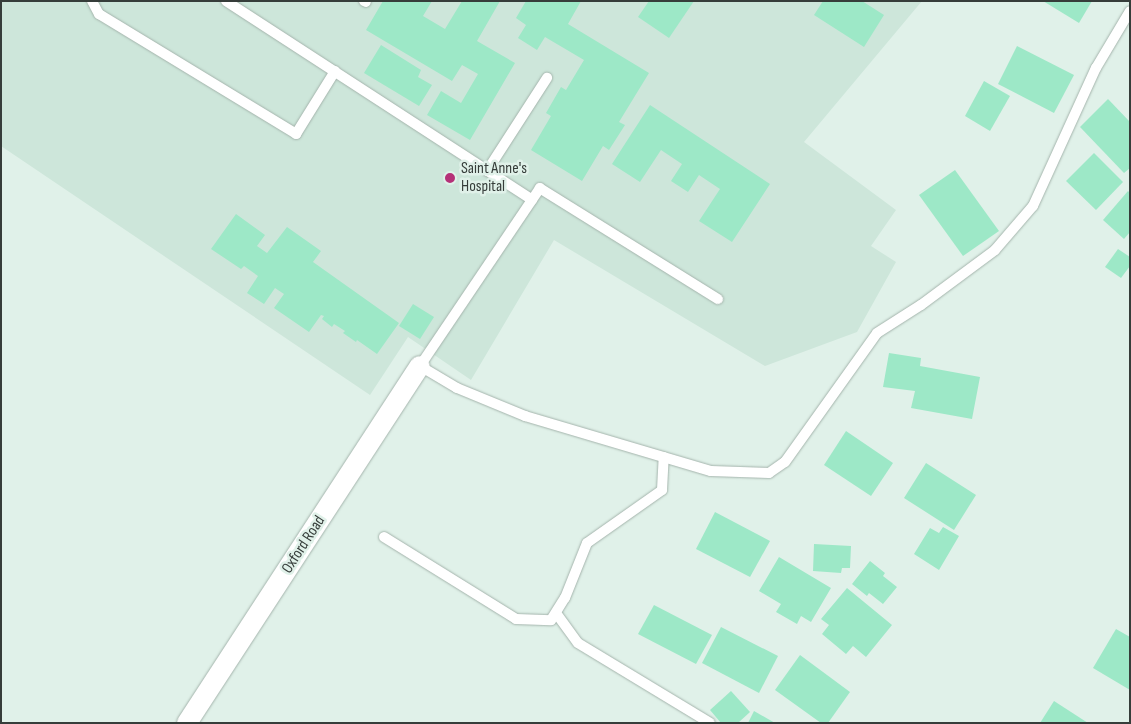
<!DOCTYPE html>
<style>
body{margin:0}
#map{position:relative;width:1131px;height:724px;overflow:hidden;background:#e0f1e9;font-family:"Sofia Sans Condensed",sans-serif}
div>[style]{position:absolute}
.built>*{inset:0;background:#cde6da}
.building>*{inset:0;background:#9de8c7}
.roads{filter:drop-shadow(0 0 1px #a4b4ac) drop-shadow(0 0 1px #a4b4ac)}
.lane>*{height:10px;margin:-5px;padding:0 5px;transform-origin:5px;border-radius:5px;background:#fff}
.street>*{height:20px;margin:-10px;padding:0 10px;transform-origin:10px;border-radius:10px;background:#fff}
.dots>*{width:14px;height:14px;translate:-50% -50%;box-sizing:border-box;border:2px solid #e0f1e9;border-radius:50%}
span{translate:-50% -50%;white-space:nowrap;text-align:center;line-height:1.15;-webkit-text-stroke:5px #e0f1e9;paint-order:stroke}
.poi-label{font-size:16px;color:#363d3a}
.left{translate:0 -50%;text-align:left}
.street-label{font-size:16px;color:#363d3a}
.frame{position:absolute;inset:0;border:2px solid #363d3a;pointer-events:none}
</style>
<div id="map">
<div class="built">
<i style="clip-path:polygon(1px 1px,922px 1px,804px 142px,896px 210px,871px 246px,896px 262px,857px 332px,765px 366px,554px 240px,471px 380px,408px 337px,370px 395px,1px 146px)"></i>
</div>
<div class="building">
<i style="clip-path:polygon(383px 1px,432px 1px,423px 16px,445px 29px,462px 1px,500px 1px,477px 41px,515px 63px,470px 140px,427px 115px,441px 91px,461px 103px,478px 74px,462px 65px,452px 81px,366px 30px)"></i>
<i style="clip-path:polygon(526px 1px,581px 1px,568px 24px,649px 73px,619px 122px,625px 125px,609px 150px,603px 146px,582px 181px,531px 150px,551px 116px,546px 113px,561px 87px,566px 90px,584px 60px,545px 37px,537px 50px,518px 38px,526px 25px,516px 18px)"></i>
<i style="clip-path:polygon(649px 1px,694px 1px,669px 38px,638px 17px)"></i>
<i style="clip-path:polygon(823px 1px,862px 1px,884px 15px,864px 47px,814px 15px)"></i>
<i style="clip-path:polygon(1043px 1px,1092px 1px,1079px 23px)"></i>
<i style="clip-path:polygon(381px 45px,421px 70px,418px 77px,432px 85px,419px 106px,364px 73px)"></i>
<i style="clip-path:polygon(1017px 46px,1074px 75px,1054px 113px,998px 84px)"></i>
<i style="clip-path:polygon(984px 81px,1010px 96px,990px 131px,965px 116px)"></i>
<i style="clip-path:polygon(1108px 99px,1130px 122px,1130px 168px,1124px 173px,1080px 127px)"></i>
<i style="clip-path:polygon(650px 105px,770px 184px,732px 242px,699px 221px,720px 189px,699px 175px,688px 192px,671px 181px,682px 164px,661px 150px,640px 182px,612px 164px)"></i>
<i style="clip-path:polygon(1094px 153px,1123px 182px,1096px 210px,1066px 181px)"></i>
<i style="clip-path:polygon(955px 170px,999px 231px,963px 256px,919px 195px)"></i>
<i style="clip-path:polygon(1128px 191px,1130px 193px,1130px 232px,1124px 239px,1103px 220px)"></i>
<i style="clip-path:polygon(236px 214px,265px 235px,257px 246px,267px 253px,287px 227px,321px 251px,313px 262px,399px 323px,377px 354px,357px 340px,356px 342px,343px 333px,345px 331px,334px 324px,332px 327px,322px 319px,324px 316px,321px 315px,309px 332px,274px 308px,284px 294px,275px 288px,264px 304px,247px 293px,258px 276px,244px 266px,241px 269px,211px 249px)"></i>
<i style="clip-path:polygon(1118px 249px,1130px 257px,1130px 266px,1121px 278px,1105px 267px)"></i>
<i style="clip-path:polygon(413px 304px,434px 317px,420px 339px,399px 326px)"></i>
<i style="clip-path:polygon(889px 353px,921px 358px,920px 366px,980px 377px,972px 419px,911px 408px,915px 391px,883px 387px)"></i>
<i style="clip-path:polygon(846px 431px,893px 463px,871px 496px,824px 465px)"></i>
<i style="clip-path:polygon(926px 463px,976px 495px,954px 530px,904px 498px)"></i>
<i style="clip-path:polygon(715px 512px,770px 541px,750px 577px,696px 549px)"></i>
<i style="clip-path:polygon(943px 527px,959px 536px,939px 570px,914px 554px,930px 528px,939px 533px)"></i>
<i style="clip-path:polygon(814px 544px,851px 546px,850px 568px,842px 568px,841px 573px,813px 571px)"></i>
<i style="clip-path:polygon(779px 557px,831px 588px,811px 622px,801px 616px,797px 624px,776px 612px,781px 604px,759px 591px)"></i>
<i style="clip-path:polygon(870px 561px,885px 573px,883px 576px,897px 587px,883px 604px,869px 593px,867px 596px,852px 584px)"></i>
<i style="clip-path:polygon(847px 588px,892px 625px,866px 657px,853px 646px,846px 654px,822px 634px,829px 625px,821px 619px)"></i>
<i style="clip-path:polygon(654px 605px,712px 635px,696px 664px,638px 634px)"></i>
<i style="clip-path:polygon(721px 627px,778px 656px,759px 693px,702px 663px)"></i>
<i style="clip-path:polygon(1116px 629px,1130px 637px,1130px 690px,1093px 668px)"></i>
<i style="clip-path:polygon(800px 655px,850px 692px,828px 723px,821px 723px,775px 690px)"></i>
<i style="clip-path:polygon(731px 691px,750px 712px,738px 723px,721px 723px,710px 710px)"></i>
<i style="clip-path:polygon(1054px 701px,1088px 723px,1040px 723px)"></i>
<i style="clip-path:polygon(754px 711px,775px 723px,748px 723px)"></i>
</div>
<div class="roads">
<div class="lane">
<i style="left:92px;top:1px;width:15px;rotate:62deg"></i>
<i style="left:99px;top:14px;width:231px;rotate:31.3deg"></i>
<i style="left:296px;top:134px;width:74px;rotate:-58.2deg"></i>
<i style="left:226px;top:1px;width:365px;rotate:33deg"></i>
<i style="left:364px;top:1px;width:2px;rotate:27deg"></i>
<i style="left:487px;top:171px;width:111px;rotate:-57.2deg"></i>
<i style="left:718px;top:299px;width:210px;rotate:-148.1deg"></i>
<i style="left:540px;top:188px;width:215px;rotate:124deg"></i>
<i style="left:420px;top:366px;width:43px;rotate:30.7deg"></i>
<i style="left:457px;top:388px;width:74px;rotate:22.4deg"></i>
<i style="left:525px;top:416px;width:194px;rotate:16.5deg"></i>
<i style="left:711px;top:471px;width:58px;rotate:2deg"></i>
<i style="left:769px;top:473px;width:19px;rotate:-35deg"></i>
<i style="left:785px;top:462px;width:158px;rotate:-54.5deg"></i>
<i style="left:877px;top:333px;width:52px;rotate:-32.5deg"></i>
<i style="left:921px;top:305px;width:92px;rotate:-36.6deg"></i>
<i style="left:995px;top:250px;width:58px;rotate:-49.2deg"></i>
<i style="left:1033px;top:206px;width:152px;rotate:-65.5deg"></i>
<i style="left:1096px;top:68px;width:66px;rotate:-59.2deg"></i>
<i style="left:384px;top:537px;width:155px;rotate:31.8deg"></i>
<i style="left:516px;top:619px;width:35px;rotate:2deg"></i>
<i style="left:551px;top:620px;width:26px;rotate:-58deg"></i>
<i style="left:565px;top:598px;width:59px;rotate:-68.2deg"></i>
<i style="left:587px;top:543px;width:92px;rotate:-35.2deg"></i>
<i style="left:662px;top:490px;width:33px;rotate:-87deg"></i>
<i style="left:556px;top:613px;width:37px;rotate:54deg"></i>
<i style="left:578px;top:643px;width:154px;rotate:31.2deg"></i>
</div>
<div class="street">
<i style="left:187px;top:723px;width:426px;rotate:-56.9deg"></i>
</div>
</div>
<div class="dots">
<i style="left:450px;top:178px;background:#b53178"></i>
</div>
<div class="poi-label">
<span class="left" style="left:461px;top:178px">Saint Anne's<br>Hospital</span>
</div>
<div class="street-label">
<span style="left:304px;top:545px;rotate:-57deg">Oxford Road</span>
</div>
<div class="frame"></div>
</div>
